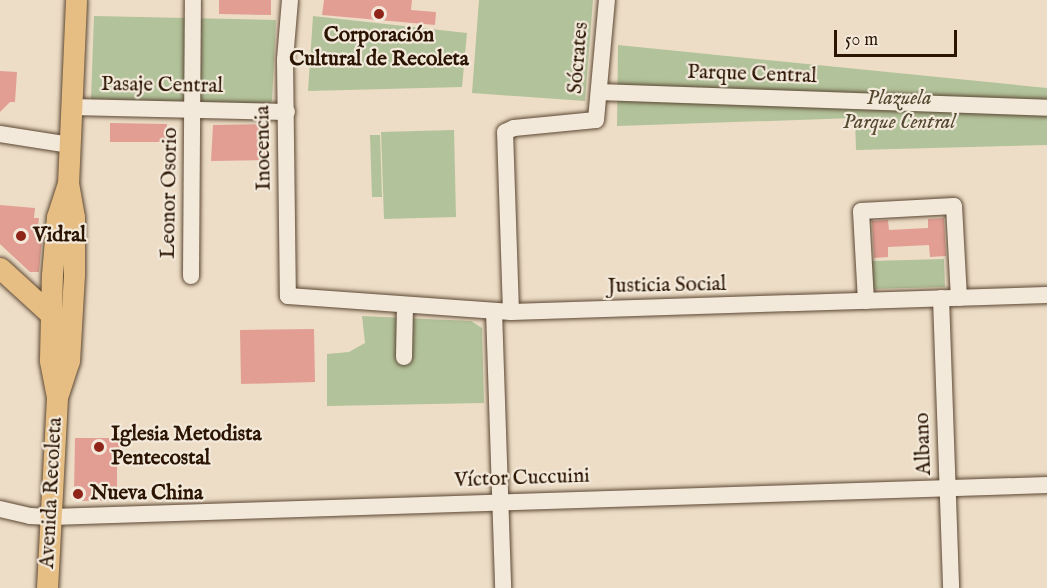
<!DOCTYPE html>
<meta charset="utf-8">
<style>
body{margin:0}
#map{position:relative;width:1047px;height:588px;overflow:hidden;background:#edddc6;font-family:"IM FELL English",serif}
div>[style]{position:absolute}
.green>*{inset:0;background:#b2c29a}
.building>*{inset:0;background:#e29e93}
.roads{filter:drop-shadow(0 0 2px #5c4733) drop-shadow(0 0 2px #5c4733)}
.minor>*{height:16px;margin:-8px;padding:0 8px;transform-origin:8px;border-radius:8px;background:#f3e9da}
.major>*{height:21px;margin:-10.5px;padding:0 10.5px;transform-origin:10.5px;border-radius:10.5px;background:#e6be83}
.dots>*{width:16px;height:16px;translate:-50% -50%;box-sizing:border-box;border:3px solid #f3e9da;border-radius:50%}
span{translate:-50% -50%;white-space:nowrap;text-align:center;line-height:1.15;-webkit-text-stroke:4.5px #f3e9da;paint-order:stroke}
.poi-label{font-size:21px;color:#2b1502;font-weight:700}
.left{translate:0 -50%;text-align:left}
.street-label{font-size:21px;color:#2b1502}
.park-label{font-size:21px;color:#544930;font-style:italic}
.scale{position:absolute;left:834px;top:30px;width:123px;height:27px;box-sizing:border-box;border:3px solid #2b1502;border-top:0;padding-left:8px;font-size:18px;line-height:21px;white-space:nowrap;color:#2b1502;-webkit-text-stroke:4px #f3e9da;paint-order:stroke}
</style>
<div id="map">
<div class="green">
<i style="clip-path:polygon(479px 0,593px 0,585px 101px,472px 93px)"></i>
<i style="clip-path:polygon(94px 16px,276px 20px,272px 101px,269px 104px,91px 99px)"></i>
<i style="clip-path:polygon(313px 16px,467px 33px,462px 87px,308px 91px)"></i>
<i style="clip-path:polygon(618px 45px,1047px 88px,1047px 145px,856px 150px,855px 118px,617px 126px)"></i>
<i style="clip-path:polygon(454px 130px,456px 217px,384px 219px,381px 132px)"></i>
<i style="clip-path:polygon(370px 135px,380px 135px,382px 197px,372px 197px)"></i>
<i style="clip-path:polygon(944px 259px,945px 287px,872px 289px,871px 261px)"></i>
<i style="clip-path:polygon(362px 316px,471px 321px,482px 328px,484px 403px,327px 406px,327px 354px,349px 352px,365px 343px)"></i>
</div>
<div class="building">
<i style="clip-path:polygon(219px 0,271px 0,271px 15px,219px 14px)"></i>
<i style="clip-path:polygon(324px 0,412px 0,411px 10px,436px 12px,435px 25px,322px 15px)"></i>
<i style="clip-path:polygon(0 71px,17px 72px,15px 102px,10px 102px,0 112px)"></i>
<i style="clip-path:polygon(110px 123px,167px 124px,167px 142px,110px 142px)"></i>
<i style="clip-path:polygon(268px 124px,268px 160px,211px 161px,213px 125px)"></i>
<i style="clip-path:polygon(0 205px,35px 208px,34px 218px,39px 218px,38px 228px,43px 229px,39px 272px,30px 272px,0 244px)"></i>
<i style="clip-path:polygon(944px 218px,946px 256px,930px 257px,929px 245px,888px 247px,888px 257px,874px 258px,872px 221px,888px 220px,889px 230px,928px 228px,928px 219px)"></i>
<i style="clip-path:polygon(314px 329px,315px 382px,241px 384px,240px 330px)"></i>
<i style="clip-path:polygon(75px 438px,124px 438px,124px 457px,117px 457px,117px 500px,81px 501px,74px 492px)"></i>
</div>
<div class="roads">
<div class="minor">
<i style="left:290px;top:0;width:60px;rotate:94.8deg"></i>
<i style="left:285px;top:60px;width:236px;rotate:89.3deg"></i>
<i style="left:288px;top:296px;width:224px;rotate:4.1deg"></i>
<i style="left:511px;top:312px;width:536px;rotate:-1.82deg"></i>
<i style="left:599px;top:92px;width:448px;rotate:2deg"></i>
<i style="left:71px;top:107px;width:216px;rotate:1.3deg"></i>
<i style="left:0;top:134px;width:71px;rotate:8.9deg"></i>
<i style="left:191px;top:276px;width:276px;rotate:-89.6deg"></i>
<i style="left:941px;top:298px;width:290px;rotate:88deg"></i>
<i style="left:866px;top:301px;width:90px;rotate:-93.2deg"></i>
<i style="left:861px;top:211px;width:93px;rotate:-3.1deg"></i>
<i style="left:954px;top:206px;width:92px;rotate:86.9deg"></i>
<i style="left:494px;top:311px;width:277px;rotate:88.1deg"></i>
<i style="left:511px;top:312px;width:180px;rotate:-91.9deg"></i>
<i style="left:505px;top:132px;width:10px;rotate:-24deg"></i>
<i style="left:514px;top:128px;width:82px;rotate:-5.6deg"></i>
<i style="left:596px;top:120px;width:121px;rotate:-84.8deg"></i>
<i style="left:404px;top:357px;width:52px;rotate:-88.9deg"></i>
<i style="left:0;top:509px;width:31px;rotate:13deg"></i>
<i style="left:30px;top:516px;width:21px;rotate:3deg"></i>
<i style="left:51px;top:517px;width:997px;rotate:-1.84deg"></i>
</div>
<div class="major">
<i style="left:0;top:268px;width:77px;rotate:42.4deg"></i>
<i style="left:58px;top:394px;width:35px;rotate:-72deg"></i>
<i style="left:69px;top:361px;width:86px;rotate:-86.7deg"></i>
<i style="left:74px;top:275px;width:58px;rotate:-90deg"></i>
<i style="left:74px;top:217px;width:34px;rotate:-100deg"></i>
<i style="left:68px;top:184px;width:184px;rotate:-87.5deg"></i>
<i style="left:47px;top:588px;width:191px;rotate:-87deg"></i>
<i style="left:57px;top:397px;width:38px;rotate:-101deg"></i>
<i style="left:50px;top:360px;width:85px;rotate:-88.7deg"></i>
<i style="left:52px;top:275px;width:58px;rotate:-85.1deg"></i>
<i style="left:57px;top:217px;width:35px;rotate:-72deg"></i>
</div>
</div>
<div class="dots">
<i style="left:379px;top:14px;background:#8f2418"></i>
<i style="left:21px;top:236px;background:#8f2418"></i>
<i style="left:99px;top:447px;background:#8f2418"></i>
<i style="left:78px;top:494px;background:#8f2418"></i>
</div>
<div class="poi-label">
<span style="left:379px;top:48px">Corporación<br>Cultural de Recoleta</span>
<span class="left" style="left:33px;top:236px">Vidral</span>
<span class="left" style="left:111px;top:447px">Iglesia Metodista<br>Pentecostal</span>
<span class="left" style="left:90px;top:494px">Nueva China</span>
</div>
<div class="street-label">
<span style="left:579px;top:58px;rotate:-85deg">Sócrates</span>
<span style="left:752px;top:75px;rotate:2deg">Parque Central</span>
<span style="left:162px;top:86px;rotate:1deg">Pasaje Central</span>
<span style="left:264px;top:148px;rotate:-91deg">Inocencia</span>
<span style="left:170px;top:193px;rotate:-89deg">Leonor Osorio</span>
<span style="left:667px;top:286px;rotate:-1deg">Justicia Social</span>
<span style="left:924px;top:444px;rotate:-92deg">Albano</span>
<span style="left:522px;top:479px;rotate:-2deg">Víctor Cuccuini</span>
<span style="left:52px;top:493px;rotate:-87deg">Avenida Recoleta</span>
</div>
<div class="park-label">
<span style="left:899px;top:111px">Plazuela<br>Parque Central</span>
</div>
<div class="scale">50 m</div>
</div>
